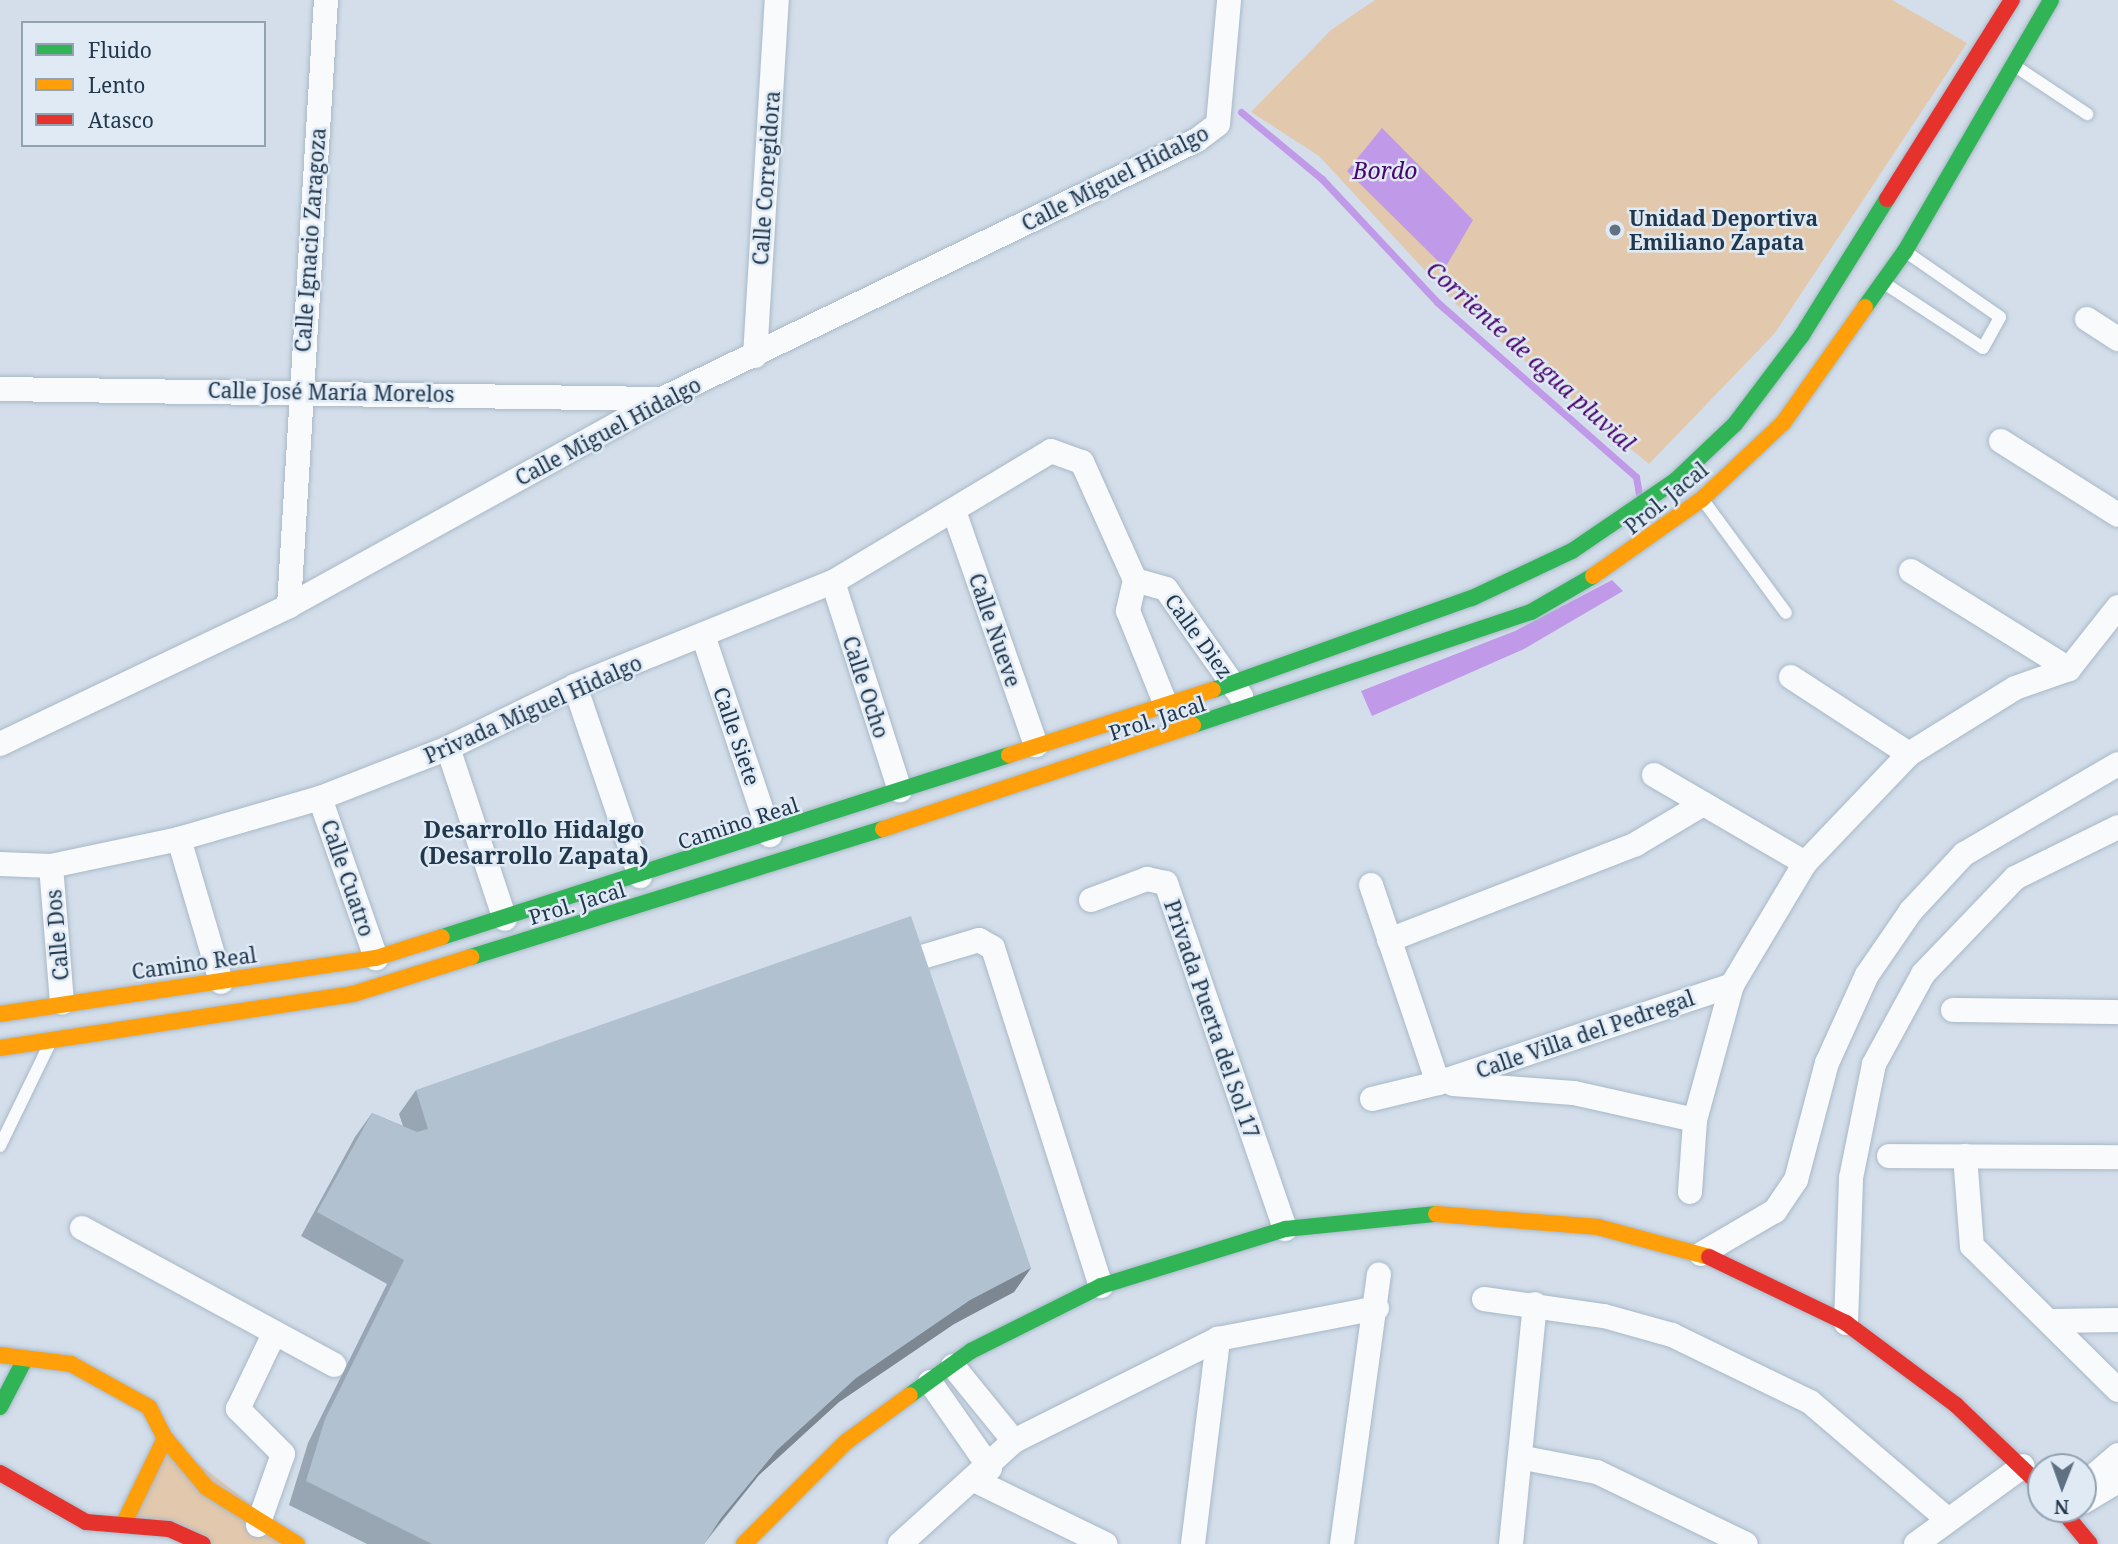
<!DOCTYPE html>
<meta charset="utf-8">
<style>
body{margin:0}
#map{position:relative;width:2118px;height:1544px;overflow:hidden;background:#d3deea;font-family:"Noto Serif",serif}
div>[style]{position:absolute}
.green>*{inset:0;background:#e2c8ac}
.water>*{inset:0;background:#c099e9}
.stream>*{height:7px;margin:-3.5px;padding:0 3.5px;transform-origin:3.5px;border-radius:3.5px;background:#c099e9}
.roads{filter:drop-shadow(0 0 2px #a9b8c7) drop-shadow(0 0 2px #a9b8c7)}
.lane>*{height:12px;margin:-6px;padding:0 6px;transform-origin:6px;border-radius:6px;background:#f8fafc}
.street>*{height:24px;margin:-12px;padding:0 12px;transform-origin:12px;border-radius:12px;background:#f8fafc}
.fast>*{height:16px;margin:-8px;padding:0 8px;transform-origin:8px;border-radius:8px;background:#30b455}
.slow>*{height:16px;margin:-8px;padding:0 8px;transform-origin:8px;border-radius:8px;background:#ff9f0a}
.jam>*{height:16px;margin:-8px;padding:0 8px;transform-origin:8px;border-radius:8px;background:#e5322d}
.wall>*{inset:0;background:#98a6b3}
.shaded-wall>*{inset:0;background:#7c8792}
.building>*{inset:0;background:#b1c1d0}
.dots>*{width:19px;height:19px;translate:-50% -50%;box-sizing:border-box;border:4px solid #dfeaf5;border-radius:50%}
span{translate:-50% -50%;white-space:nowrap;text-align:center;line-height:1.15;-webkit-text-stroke:5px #dfeaf5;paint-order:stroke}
.street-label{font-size:21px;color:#21374c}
.poi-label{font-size:21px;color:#21374c;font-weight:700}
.left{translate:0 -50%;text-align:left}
.water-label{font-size:23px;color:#49056e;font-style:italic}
.neighbourhood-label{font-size:23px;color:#21374c;font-weight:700}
.legend{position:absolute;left:21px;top:21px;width:245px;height:126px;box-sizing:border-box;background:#dfeaf5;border:2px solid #93a2b1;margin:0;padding:9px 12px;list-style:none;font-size:21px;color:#21374c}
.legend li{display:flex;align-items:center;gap:14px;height:35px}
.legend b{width:35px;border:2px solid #93a2b1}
.north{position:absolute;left:2027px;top:1453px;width:70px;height:70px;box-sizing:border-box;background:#dfeaf5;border:2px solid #93a2b1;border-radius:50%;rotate:181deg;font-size:19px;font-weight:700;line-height:28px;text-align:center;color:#21374c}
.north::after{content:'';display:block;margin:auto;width:24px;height:32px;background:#5f7183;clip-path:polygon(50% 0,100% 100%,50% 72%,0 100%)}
</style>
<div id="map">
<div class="green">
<i style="clip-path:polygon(1375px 0,1892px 0,1967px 43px,1775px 333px,1649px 464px,1456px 304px,1319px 156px,1251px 112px,1331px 30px)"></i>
<i style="clip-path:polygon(165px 1438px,303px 1544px,203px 1544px,124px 1523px)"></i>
</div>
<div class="water">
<i style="clip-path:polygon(1382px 128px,1473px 220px,1445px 268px,1347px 171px)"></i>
<i style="clip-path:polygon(1612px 580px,1623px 591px,1524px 649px,1372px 716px,1361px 691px,1515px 631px)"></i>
</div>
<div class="stream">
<i style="left:1241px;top:112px;width:105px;rotate:39.6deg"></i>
<i style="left:1322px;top:179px;width:168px;rotate:46.9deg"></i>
<i style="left:1437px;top:302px;width:265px;rotate:41.3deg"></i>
<i style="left:1636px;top:477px;width:17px;rotate:80deg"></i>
</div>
<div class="roads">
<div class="lane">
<i style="left:2015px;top:66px;width:87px;rotate:33.7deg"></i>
<i style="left:1884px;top:283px;width:118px;rotate:33.3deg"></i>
<i style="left:1983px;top:348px;width:35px;rotate:-61deg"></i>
<i style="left:2000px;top:317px;width:114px;rotate:-145.3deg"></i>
<i style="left:1703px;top:500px;width:140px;rotate:53.7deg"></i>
<i style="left:0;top:1146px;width:112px;rotate:-64.1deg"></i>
</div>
<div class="street">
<i style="left:2087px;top:319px;width:37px;rotate:33deg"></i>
<i style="left:755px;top:356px;width:357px;rotate:-86.5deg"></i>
<i style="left:0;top:389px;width:661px;rotate:0.87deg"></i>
<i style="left:2001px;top:441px;width:138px;rotate:32.3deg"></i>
<i style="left:955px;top:514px;width:245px;rotate:70.7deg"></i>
<i style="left:1911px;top:571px;width:186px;rotate:31.8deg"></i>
<i style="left:1135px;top:580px;width:32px;rotate:16deg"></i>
<i style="left:1166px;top:589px;width:131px;rotate:55deg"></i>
<i style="left:833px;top:582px;width:219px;rotate:72.2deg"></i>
<i style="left:289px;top:606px;width:607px;rotate:-86.51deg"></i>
<i style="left:704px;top:638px;width:208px;rotate:71.5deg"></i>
<i style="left:1791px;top:677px;width:141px;rotate:33.1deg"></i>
<i style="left:575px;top:686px;width:201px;rotate:71.1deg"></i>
<i style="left:0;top:744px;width:320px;rotate:-25.5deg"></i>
<i style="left:289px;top:606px;width:427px;rotate:-29deg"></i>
<i style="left:662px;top:399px;width:594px;rotate:-25.83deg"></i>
<i style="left:1197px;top:140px;width:26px;rotate:-37deg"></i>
<i style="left:1218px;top:124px;width:124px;rotate:-84.9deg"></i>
<i style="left:448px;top:748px;width:180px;rotate:71.6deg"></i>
<i style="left:1654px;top:775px;width:175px;rotate:30.2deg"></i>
<i style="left:320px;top:798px;width:170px;rotate:70.7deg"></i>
<i style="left:179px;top:839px;width:149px;rotate:73.6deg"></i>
<i style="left:0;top:864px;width:51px;rotate:2.2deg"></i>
<i style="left:51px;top:866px;width:131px;rotate:-11.9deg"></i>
<i style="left:179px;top:839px;width:147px;rotate:-16.2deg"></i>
<i style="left:320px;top:798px;width:137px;rotate:-21.3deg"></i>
<i style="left:448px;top:748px;width:141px;rotate:-26deg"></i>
<i style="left:575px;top:686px;width:278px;rotate:-22deg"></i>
<i style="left:833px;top:582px;width:254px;rotate:-31deg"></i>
<i style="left:1051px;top:451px;width:33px;rotate:20deg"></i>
<i style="left:1082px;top:462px;width:129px;rotate:65.8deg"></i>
<i style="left:1135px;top:580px;width:32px;rotate:103deg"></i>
<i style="left:1128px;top:611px;width:101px;rotate:68deg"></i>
<i style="left:51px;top:866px;width:137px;rotate:85.4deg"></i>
<i style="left:1371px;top:885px;width:209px;rotate:71.3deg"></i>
<i style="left:1091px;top:900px;width:60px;rotate:-20.6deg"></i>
<i style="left:1147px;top:879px;width:19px;rotate:12deg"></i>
<i style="left:1166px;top:883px;width:366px;rotate:71deg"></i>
<i style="left:1389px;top:940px;width:265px;rotate:-21.2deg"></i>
<i style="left:1636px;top:844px;width:78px;rotate:-30.8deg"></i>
<i style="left:912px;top:960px;width:70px;rotate:-16.6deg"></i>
<i style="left:979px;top:940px;width:16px;rotate:30deg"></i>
<i style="left:993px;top:948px;width:355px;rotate:72.3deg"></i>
<i style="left:1953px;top:1010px;width:165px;rotate:0.7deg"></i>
<i style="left:1453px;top:1084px;width:121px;rotate:4.3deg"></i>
<i style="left:1574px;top:1093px;width:124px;rotate:12.6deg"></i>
<i style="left:1372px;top:1099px;width:68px;rotate:-13.6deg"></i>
<i style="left:1438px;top:1083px;width:310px;rotate:-18.4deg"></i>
<i style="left:1889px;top:1156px;width:229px;rotate:0.3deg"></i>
<i style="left:1965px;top:1156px;width:90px;rotate:85.6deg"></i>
<i style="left:1972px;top:1246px;width:205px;rotate:44.6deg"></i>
<i style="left:1690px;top:1192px;width:72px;rotate:-86deg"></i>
<i style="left:1695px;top:1120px;width:140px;rotate:-74.7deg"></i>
<i style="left:1732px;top:985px;width:142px;rotate:-59.1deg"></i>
<i style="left:1805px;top:863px;width:151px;rotate:-46.3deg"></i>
<i style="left:1909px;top:754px;width:125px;rotate:-31.9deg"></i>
<i style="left:2015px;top:688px;width:57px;rotate:-19.4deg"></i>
<i style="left:2069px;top:669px;width:79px;rotate:-51.7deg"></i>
<i style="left:82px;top:1228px;width:287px;rotate:28.5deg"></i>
<i style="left:1701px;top:1254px;width:86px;rotate:-30.2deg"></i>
<i style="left:1775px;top:1211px;width:37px;rotate:-56deg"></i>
<i style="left:1796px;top:1180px;width:121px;rotate:-75.2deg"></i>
<i style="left:1827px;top:1063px;width:97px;rotate:-65.6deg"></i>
<i style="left:1867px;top:975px;width:78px;rotate:-55.5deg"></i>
<i style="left:1911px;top:911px;width:78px;rotate:-47.1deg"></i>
<i style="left:1964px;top:854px;width:178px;rotate:-30.3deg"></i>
<i style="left:1484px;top:1299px;width:121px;rotate:8.1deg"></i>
<i style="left:1604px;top:1316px;width:71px;rotate:15.6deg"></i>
<i style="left:1672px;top:1335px;width:153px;rotate:25.9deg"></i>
<i style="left:1810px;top:1402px;width:180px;rotate:40.5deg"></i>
<i style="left:2052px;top:1321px;width:66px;rotate:-0.9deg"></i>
<i style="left:1846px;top:1323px;width:145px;rotate:-88deg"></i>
<i style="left:1851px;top:1178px;width:116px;rotate:-78.6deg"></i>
<i style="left:1874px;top:1064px;width:102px;rotate:-61.4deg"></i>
<i style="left:1923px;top:974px;width:133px;rotate:-46.2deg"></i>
<i style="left:2015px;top:878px;width:115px;rotate:-26.3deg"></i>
<i style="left:953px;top:1366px;width:97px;rotate:50.9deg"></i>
<i style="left:930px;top:1382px;width:105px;rotate:55.1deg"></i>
<i style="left:1524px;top:1458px;width:74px;rotate:10.9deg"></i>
<i style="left:1597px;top:1472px;width:165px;rotate:25.8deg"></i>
<i style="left:976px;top:1481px;width:144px;rotate:26deg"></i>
<i style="left:2083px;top:1485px;width:46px;rotate:-40.6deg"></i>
<i style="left:2083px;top:1502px;width:41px;rotate:-31deg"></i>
<i style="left:258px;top:1525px;width:75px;rotate:-70.6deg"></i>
<i style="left:283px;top:1454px;width:64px;rotate:-135deg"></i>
<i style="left:238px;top:1409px;width:83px;rotate:-64.4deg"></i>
<i style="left:900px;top:1544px;width:154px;rotate:-42.1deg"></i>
<i style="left:1014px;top:1441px;width:228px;rotate:-26.6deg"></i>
<i style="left:1218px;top:1339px;width:162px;rotate:-11deg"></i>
<i style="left:1193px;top:1544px;width:207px;rotate:-83deg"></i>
<i style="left:1342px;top:1544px;width:272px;rotate:-82.2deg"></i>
<i style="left:1511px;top:1544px;width:241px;rotate:-84.3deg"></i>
<i style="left:1916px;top:1544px;width:132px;rotate:-36.1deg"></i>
</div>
<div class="fast">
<i style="left:1865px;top:307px;width:69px;rotate:-54.5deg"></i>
<i style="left:1905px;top:251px;width:290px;rotate:-59.8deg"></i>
<i style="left:1213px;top:690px;width:275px;rotate:-19.6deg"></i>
<i style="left:1472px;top:598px;width:110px;rotate:-25.2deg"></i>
<i style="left:1572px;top:551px;width:126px;rotate:-34.3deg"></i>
<i style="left:1676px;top:480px;width:81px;rotate:-43.5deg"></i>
<i style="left:1735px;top:424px;width:111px;rotate:-53deg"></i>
<i style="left:1802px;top:335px;width:160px;rotate:-58deg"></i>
<i style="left:1193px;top:725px;width:356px;rotate:-18.5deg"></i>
<i style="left:1531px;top:612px;width:72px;rotate:-30.1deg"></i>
<i style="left:442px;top:937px;width:595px;rotate:-17.8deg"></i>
<i style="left:471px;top:957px;width:431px;rotate:-17.3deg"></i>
<i style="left:910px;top:1395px;width:75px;rotate:-35.8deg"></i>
<i style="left:971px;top:1351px;width:145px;rotate:-26.6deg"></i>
<i style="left:1101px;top:1286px;width:193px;rotate:-17.2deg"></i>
<i style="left:1285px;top:1229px;width:152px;rotate:-5.7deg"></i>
<i style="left:0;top:1407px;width:50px;rotate:-62.4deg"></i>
</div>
<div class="slow">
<i style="left:1593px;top:576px;width:133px;rotate:-35.2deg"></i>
<i style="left:1702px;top:499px;width:111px;rotate:-43.2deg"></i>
<i style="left:1783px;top:423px;width:142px;rotate:-54.7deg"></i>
<i style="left:1009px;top:755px;width:214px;rotate:-17.7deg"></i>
<i style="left:883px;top:829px;width:327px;rotate:-18.5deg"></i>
<i style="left:0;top:1014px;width:380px;rotate:-8.5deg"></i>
<i style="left:376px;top:958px;width:69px;rotate:-17.7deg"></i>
<i style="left:0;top:1048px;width:357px;rotate:-8.7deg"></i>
<i style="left:353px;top:994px;width:124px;rotate:-17.4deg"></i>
<i style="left:1436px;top:1214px;width:163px;rotate:4.6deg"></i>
<i style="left:1598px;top:1227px;width:115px;rotate:15.1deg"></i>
<i style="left:0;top:1355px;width:72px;rotate:7.2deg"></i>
<i style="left:71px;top:1364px;width:89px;rotate:28.9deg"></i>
<i style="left:149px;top:1407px;width:35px;rotate:63deg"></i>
<i style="left:165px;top:1438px;width:65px;rotate:50deg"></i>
<i style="left:207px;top:1488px;width:106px;rotate:31.9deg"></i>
<i style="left:124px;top:1523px;width:94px;rotate:-64.2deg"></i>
<i style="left:744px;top:1544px;width:144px;rotate:-45deg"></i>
<i style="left:846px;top:1442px;width:79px;rotate:-36.3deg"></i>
</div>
<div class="jam">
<i style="left:1887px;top:199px;width:235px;rotate:-57.9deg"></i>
<i style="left:1709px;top:1257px;width:152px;rotate:25.7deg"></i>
<i style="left:1846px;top:1323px;width:137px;rotate:36.7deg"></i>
<i style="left:1956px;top:1405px;width:117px;rotate:43.6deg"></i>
<i style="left:0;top:1473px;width:99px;rotate:29.7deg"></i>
<i style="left:86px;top:1522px;width:83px;rotate:4.8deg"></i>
<i style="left:169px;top:1529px;width:37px;rotate:24deg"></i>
<i style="left:2061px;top:1509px;width:45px;rotate:50.4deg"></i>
</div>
</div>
<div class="wall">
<i style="clip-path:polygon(416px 1090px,1031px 1268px,1014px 1292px,954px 1324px,839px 1402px,759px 1475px,704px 1544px,367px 1544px,289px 1505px,308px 1443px,387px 1284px,301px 1236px,355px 1137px,372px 1113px,403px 1126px,399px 1114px)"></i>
</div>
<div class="shaded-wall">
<i style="clip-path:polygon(1031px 1268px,1014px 1292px,954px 1324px,839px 1402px,759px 1475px,704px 1542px,721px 1518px,776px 1451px,856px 1378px,970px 1300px)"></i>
</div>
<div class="building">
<i style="clip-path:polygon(911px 916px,1031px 1268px,970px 1300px,856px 1378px,776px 1451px,721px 1518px,704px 1544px,432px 1544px,306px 1481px,325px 1419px,404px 1260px,317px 1212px,372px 1113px,417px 1132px,428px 1129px,416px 1090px)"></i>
</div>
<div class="dots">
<i style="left:1615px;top:230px;background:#5f7183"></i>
</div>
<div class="street-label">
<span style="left:766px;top:178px;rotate:-86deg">Calle Corregidora</span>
<span style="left:1115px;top:178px;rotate:-27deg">Calle Miguel Hidalgo</span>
<span style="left:310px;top:240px;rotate:-86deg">Calle Ignacio Zaragoza</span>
<span style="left:331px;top:392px;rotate:1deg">Calle José María Morelos</span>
<span style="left:608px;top:431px;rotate:-28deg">Calle Miguel Hidalgo</span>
<span style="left:1666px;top:498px;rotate:-39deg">Prol. Jacal</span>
<span style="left:995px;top:630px;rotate:71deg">Calle Nueve</span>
<span style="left:1199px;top:636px;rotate:54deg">Calle Diez</span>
<span style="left:866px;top:687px;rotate:72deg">Calle Ocho</span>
<span style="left:533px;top:709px;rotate:-24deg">Privada Miguel Hidalgo</span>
<span style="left:1157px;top:718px;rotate:-18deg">Prol. Jacal</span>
<span style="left:737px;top:736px;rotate:71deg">Calle Siete</span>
<span style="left:738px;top:823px;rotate:-18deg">Camino Real</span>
<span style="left:348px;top:878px;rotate:71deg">Calle Cuatro</span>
<span style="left:577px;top:903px;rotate:-17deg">Prol. Jacal</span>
<span style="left:57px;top:935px;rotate:-95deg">Calle Dos</span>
<span style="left:194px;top:963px;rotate:-8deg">Camino Real</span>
<span style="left:1212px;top:1019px;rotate:71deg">Privada Puerta del Sol 17</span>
<span style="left:1585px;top:1034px;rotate:-19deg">Calle Villa del Pedregal</span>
</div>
<div class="poi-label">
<span class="left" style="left:1629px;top:230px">Unidad Deportiva<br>Emiliano Zapata</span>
</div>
<div class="water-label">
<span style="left:1385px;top:170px">Bordo</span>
<span style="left:1531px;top:356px;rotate:42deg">Corriente de agua pluvial</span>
</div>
<div class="neighbourhood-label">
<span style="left:534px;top:842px">Desarrollo Hidalgo<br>(Desarrollo Zapata)</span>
</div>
<ul class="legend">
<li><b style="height:9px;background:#30b455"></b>Fluido</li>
<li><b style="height:9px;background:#ff9f0a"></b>Lento</li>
<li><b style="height:9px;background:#e5322d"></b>Atasco</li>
</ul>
<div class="north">N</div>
</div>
